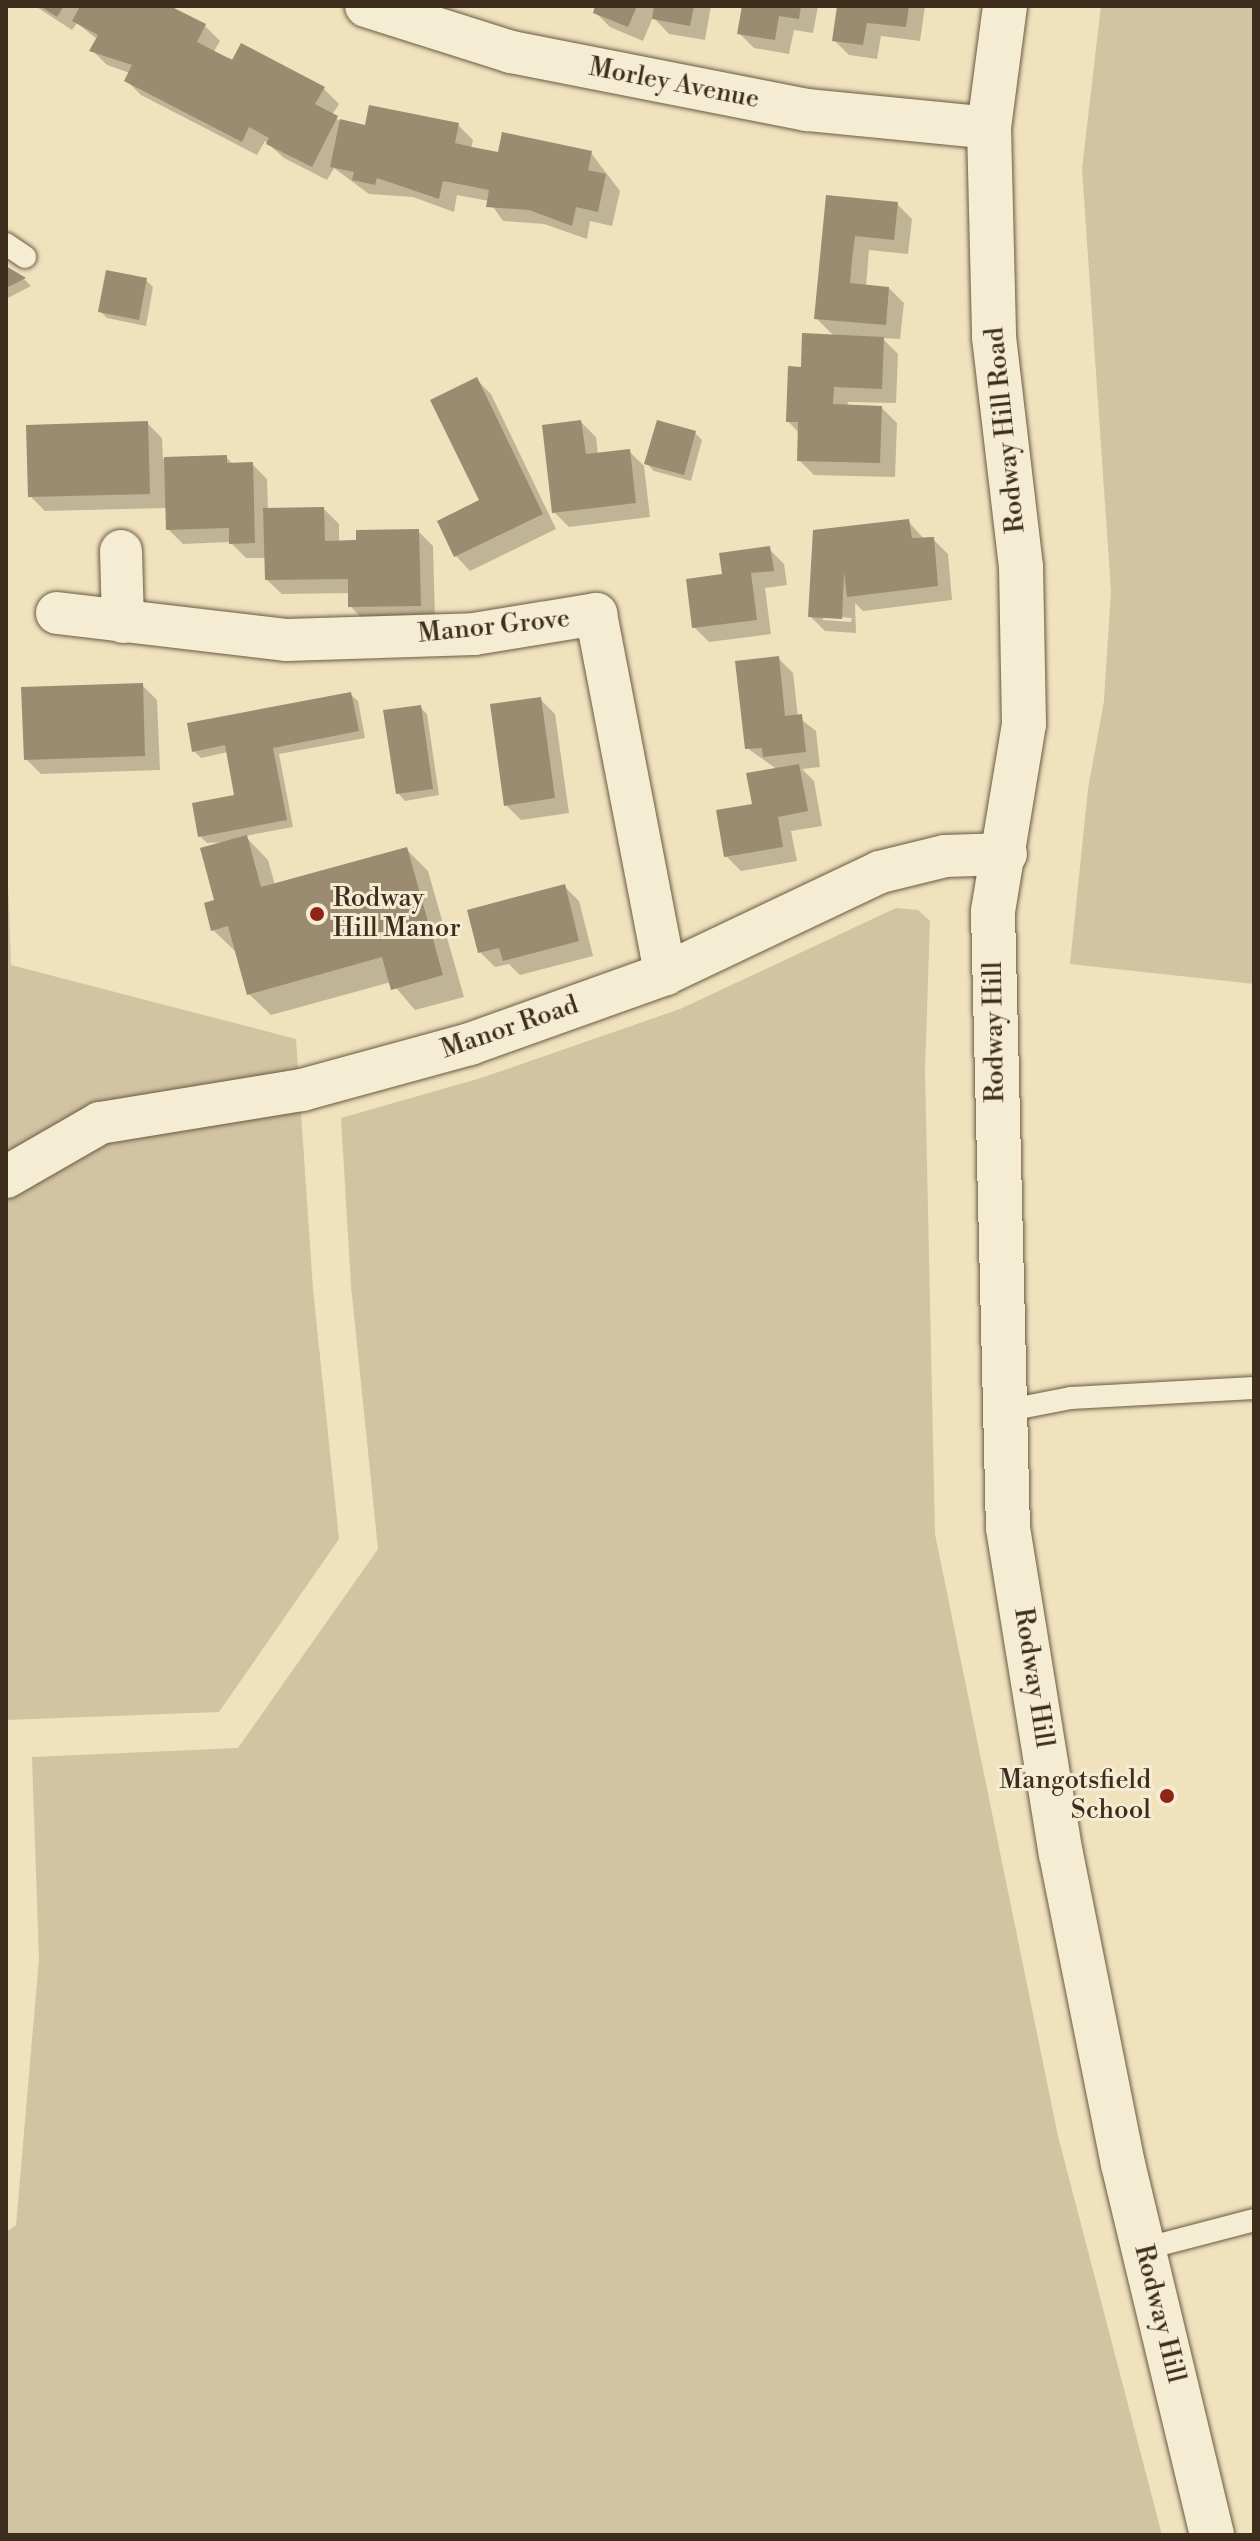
<!DOCTYPE html>
<style>
body{margin:0}
#map{position:relative;width:1260px;height:2541px;overflow:hidden;background:#f0e2bd;font-family:"Libre Bodoni",serif}
div>[style]{position:absolute}
.green>*{inset:0;background:#d2c3a2}
.shadow>*{inset:0;background:#0003}
.building>*{inset:0;background:#9b8b70}
.roads{filter:drop-shadow(0 0 2px #6a5a44) drop-shadow(0 0 2px #6a5a44)}
.service>*{height:22px;margin:-11px;padding:0 11px;transform-origin:11px;border-radius:11px;background:#f5ecd4}
.minor>*{height:42px;margin:-21px;padding:0 21px;transform-origin:21px;border-radius:21px;background:#f5ecd4}
.tertiary>*{height:44px;margin:-22px;padding:0 22px;transform-origin:22px;border-radius:22px;background:#f5ecd4}
.dots>*{width:22px;height:22px;translate:-50% -50%;box-sizing:border-box;border:4px solid #f5ecd4;border-radius:50%}
span{translate:-50% -50%;white-space:nowrap;text-align:center;line-height:1.15;-webkit-text-stroke:6px #f5ecd4;paint-order:stroke}
.street-label{font-size:26px;color:#3e2d1c}
.poi-label{font-size:26px;color:#3e2d1c}
.left{translate:0 -50%;text-align:left}
.right{translate:-100% -50%;text-align:right}
.frame{position:absolute;inset:0;border:8px solid #3e2d1c;pointer-events:none}
</style>
<div id="map">
<div class="green">
<i style="clip-path:polygon(1101px 6px,1254px 6px,1254px 984px,1070px 964px,1088px 789px,1104px 701px,1111px 591px,1082px 169px)"></i>
<i style="clip-path:polygon(6px 828px,11px 965px,296px 1039px,313px 1289px,339px 1539px,219px 1712px,6px 1720px)"></i>
<i style="clip-path:polygon(896px 908px,918px 910px,930px 921px,925px 1070px,935px 1534px,1058px 2136px,1162px 2535px,6px 2535px,6px 2232px,16px 2225px,39px 1959px,32px 1757px,238px 1748px,378px 1549px,351px 1286px,341px 1118px,481px 1078px,680px 1009px)"></i>
</div>
<div class="shadow">
<i style="clip-path:polygon(35px 6px,167px 6px,205px 26px,220px 41px,213px 53px,324px 89px,339px 104px,332px 115px,341px 122px,366px 127px,458px 125px,473px 140px,471px 149px,499px 154px,591px 153px,620px 191px,612px 226px,590px 221px,587px 239px,544px 224px,503px 221px,489px 201px,457px 195px,454px 212px,413px 197px,369px 194px,334px 168px,327px 180px,284px 158px,265px 141px,257px 155px,141px 95px,126px 80px,130px 73px,107px 65px,92px 50px,98px 40px,77px 23px,72px 30px)"></i>
<i style="clip-path:polygon(598px 6px,711px 6px,705px 40px,669px 34px,653px 17px,643px 41px,610px 27px,595px 12px)"></i>
<i style="clip-path:polygon(742px 6px,818px 6px,813px 33px,794px 30px,789px 54px,754px 48px,739px 33px)"></i>
<i style="clip-path:polygon(839px 6px,925px 6px,920px 41px,881px 36px,877px 59px,849px 55px,834px 40px)"></i>
<i style="clip-path:polygon(828px 197px,897px 204px,912px 219px,908px 254px,869px 250px,866px 287px,889px 288px,904px 303px,900px 339px,882px 338px,898px 354px,896px 403px,848px 402px,847px 407px,882px 408px,897px 423px,895px 477px,814px 475px,799px 460px,799px 433px,788px 421px,803px 369px,835px 337px,816px 318px)"></i>
<i style="clip-path:polygon(6px 268px,25px 280px,31px 286px,6px 299px)"></i>
<i style="clip-path:polygon(146px 280px,153px 287px,146px 326px,107px 318px,100px 311px)"></i>
<i style="clip-path:polygon(476px 379px,491px 394px,556px 529px,470px 571px,456px 556px,481px 501px)"></i>
<i style="clip-path:polygon(581px 422px,596px 437px,598px 454px,629px 451px,644px 466px,650px 517px,569px 527px,554px 512px)"></i>
<i style="clip-path:polygon(147px 423px,162px 438px,163px 459px,226px 457px,233px 464px,252px 464px,267px 479px,268px 510px,324px 509px,339px 524px,339px 542px,418px 531px,433px 546px,435px 620px,365px 621px,350px 606px,350px 593px,282px 594px,267px 580px,266px 558px,246px 558px,230px 542px,183px 544px,168px 529px,167px 508px,45px 511px,30px 496px)"></i>
<i style="clip-path:polygon(695px 433px,702px 440px,691px 481px,654px 471px,647px 464px)"></i>
<i style="clip-path:polygon(evenodd,908px 521px,924px 539px,933px 539px,948px 554px,952px 600px,863px 611px,855px 603px,856px 633px,825px 631px,810px 616px,815px 531px,908px 521px,823px 616px,852px 618px,851px 622px,823px 620px,823px 616px)"></i>
<i style="clip-path:polygon(769px 549px,784px 564px,787px 585px,765px 588px,771px 634px,709px 642px,694px 627px,724px 576px)"></i>
<i style="clip-path:polygon(778px 658px,793px 673px,798px 717px,816px 731px,820px 767px,802px 769px,814px 781px,822px 826px,791px 831px,797px 861px,741px 871px,726px 856px,778px 770px,747px 748px)"></i>
<i style="clip-path:polygon(142px 685px,157px 700px,160px 770px,41px 774px,26px 759px)"></i>
<i style="clip-path:polygon(350px 694px,358px 701px,365px 738px,279px 754px,293px 827px,245px 836px,268px 860px,275px 885px,406px 849px,428px 871px,464px 997px,415px 1010px,391px 982px,271px 1015px,249px 994px,235px 951px,213px 930px,230px 842px,207px 843px,200px 836px,236px 797px,228px 752px,201px 758px,194px 751px)"></i>
<i style="clip-path:polygon(540px 699px,555px 714px,569px 813px,521px 820px,506px 805px)"></i>
<i style="clip-path:polygon(420px 707px,427px 714px,439px 795px,405px 801px,398px 793px)"></i>
<i style="clip-path:polygon(564px 886px,579px 901px,593px 956px,520px 975px,509px 964px,495px 967px,480px 952px)"></i>
</div>
<div class="building">
<i style="clip-path:polygon(40px 6px,64px 6px,57px 17px)"></i>
<i style="clip-path:polygon(80px 6px,170px 6px,206px 24px,197px 42px,232px 60px,241px 43px,325px 87px,315px 104px,338px 116px,312px 167px,266px 144px,269px 138px,249px 127px,242px 142px,124px 81px,132px 65px,89px 51px,98px 35px,72px 21px)"></i>
<i style="clip-path:polygon(595px 6px,637px 6px,628px 27px,593px 13px)"></i>
<i style="clip-path:polygon(654px 6px,694px 6px,690px 26px,652px 19px)"></i>
<i style="clip-path:polygon(742px 6px,801px 6px,799px 19px,779px 16px,775px 40px,737px 34px)"></i>
<i style="clip-path:polygon(837px 6px,909px 6px,906px 27px,867px 23px,863px 45px,832px 41px)"></i>
<i style="clip-path:polygon(369px 105px,459px 123px,455px 143px,472px 147px,498px 152px,502px 132px,592px 151px,588px 170px,606px 174px,598px 212px,576px 207px,572px 226px,529px 210px,486px 207px,489px 190px,464px 185px,443px 181px,439px 199px,377px 178px,375px 185px,352px 180px,354px 172px,330px 167px,340px 119px,365px 125px)"></i>
<i style="clip-path:polygon(826px 195px,898px 202px,894px 240px,855px 236px,852px 260px,850px 283px,889px 287px,886px 325px,814px 319px)"></i>
<i style="clip-path:polygon(6px 266px,26px 278px,6px 288px)"></i>
<i style="clip-path:polygon(106px 270px,147px 278px,139px 320px,98px 312px)"></i>
<i style="clip-path:polygon(802px 333px,884px 337px,882px 389px,834px 387px,833px 404px,882px 406px,880px 463px,797px 461px,798px 422px,786px 422px,788px 366px,801px 367px)"></i>
<i style="clip-path:polygon(477px 377px,543px 514px,454px 557px,437px 521px,479px 500px,430px 400px)"></i>
<i style="clip-path:polygon(581px 420px,586px 454px,630px 449px,636px 503px,552px 513px,542px 425px)"></i>
<i style="clip-path:polygon(657px 420px,696px 431px,684px 475px,644px 464px)"></i>
<i style="clip-path:polygon(148px 421px,150px 494px,28px 497px,26px 425px)"></i>
<i style="clip-path:polygon(227px 455px,227px 463px,253px 462px,255px 543px,229px 544px,229px 528px,166px 530px,164px 457px)"></i>
<i style="clip-path:polygon(324px 507px,325px 541px,356px 540px,356px 530px,419px 529px,421px 606px,348px 607px,348px 579px,265px 580px,263px 508px)"></i>
<i style="clip-path:polygon(909px 519px,912px 538px,934px 537px,938px 586px,847px 597px,844px 572px,842px 619px,808px 617px,813px 530px)"></i>
<i style="clip-path:polygon(770px 546px,774px 571px,751px 573px,757px 620px,692px 628px,686px 579px,722px 574px,719px 553px)"></i>
<i style="clip-path:polygon(779px 656px,785px 716px,802px 714px,806px 752px,763px 757px,762px 748px,745px 749px,735px 661px)"></i>
<i style="clip-path:polygon(143px 683px,145px 756px,24px 760px,21px 687px)"></i>
<i style="clip-path:polygon(351px 692px,359px 731px,273px 748px,287px 820px,198px 837px,192px 803px,234px 795px,225px 745px,192px 752px,187px 723px)"></i>
<i style="clip-path:polygon(541px 697px,555px 798px,504px 806px,490px 704px)"></i>
<i style="clip-path:polygon(421px 705px,433px 789px,396px 794px,383px 710px)"></i>
<i style="clip-path:polygon(799px 764px,808px 811px,778px 817px,783px 847px,724px 857px,716px 810px,752px 804px,746px 773px)"></i>
<i style="clip-path:polygon(247px 835px,261px 887px,407px 847px,443px 975px,391px 990px,382px 957px,247px 995px,228px 926px,211px 931px,204px 903px,214px 900px,200px 848px)"></i>
<i style="clip-path:polygon(565px 884px,579px 941px,503px 961px,499px 948px,478px 953px,467px 910px)"></i>
</div>
<div class="roads">
<div class="service">
<i style="left:6px;top:244px;width:23px;rotate:34deg"></i>
<i style="left:1004px;top:1411px;width:68px;rotate:-11deg"></i>
<i style="left:1071px;top:1398px;width:183px;rotate:-3.1deg"></i>
<i style="left:1143px;top:2249px;width:115px;rotate:-14.6deg"></i>
</div>
<div class="minor">
<i style="left:366px;top:6px;width:152px;rotate:17.6deg"></i>
<i style="left:511px;top:52px;width:302px;rotate:11.1deg"></i>
<i style="left:807px;top:110px;width:183px;rotate:5.6deg"></i>
<i style="left:121px;top:551px;width:71px;rotate:88.4deg"></i>
<i style="left:57px;top:613px;width:232px;rotate:6.7deg"></i>
<i style="left:287px;top:640px;width:187px;rotate:-1.8deg"></i>
<i style="left:474px;top:634px;width:124px;rotate:-9.3deg"></i>
<i style="left:596px;top:614px;width:367px;rotate:79.1deg"></i>
<i style="left:6px;top:1177px;width:108px;rotate:-29.9deg"></i>
<i style="left:100px;top:1123px;width:205px;rotate:-9.3deg"></i>
<i style="left:302px;top:1090px;width:174px;rotate:-15.3deg"></i>
<i style="left:470px;top:1044px;width:207px;rotate:-19.7deg"></i>
<i style="left:665px;top:974px;width:238px;rotate:-25.4deg"></i>
<i style="left:880px;top:872px;width:67px;rotate:-13.8deg"></i>
<i style="left:945px;top:856px;width:61px;rotate:-1.9deg"></i>
</div>
<div class="tertiary">
<i style="left:1005px;top:6px;width:123px;rotate:97.5deg"></i>
<i style="left:989px;top:128px;width:209px;rotate:88.6deg"></i>
<i style="left:994px;top:337px;width:232px;rotate:83.3deg"></i>
<i style="left:1021px;top:567px;width:157px;rotate:88.9deg"></i>
<i style="left:1024px;top:724px;width:191px;rotate:99.4deg"></i>
<i style="left:993px;top:912px;width:616px;rotate:88.61deg"></i>
<i style="left:1008px;top:1528px;width:330px;rotate:80.8deg"></i>
<i style="left:1061px;top:1854px;width:316px;rotate:78.7deg"></i>
<i style="left:1123px;top:2164px;width:382px;rotate:76.5deg"></i>
</div>
</div>
<div class="dots">
<i style="left:317px;top:914px;background:#8f2418"></i>
<i style="left:1167px;top:1796px;background:#8f2418"></i>
</div>
<div class="street-label">
<span style="left:674px;top:84px;rotate:11deg">Morley Avenue</span>
<span style="left:1006px;top:430px;rotate:-96deg">Rodway Hill Road</span>
<span style="left:494px;top:627px;rotate:-6deg">Manor Grove</span>
<span style="left:510px;top:1028px;rotate:-19deg">Manor Road</span>
<span style="left:995px;top:1032px;rotate:-91deg">Rodway Hill</span>
<span style="left:1033px;top:1678px;rotate:81deg">Rodway Hill</span>
<span style="left:1159px;top:2314px;rotate:76deg">Rodway Hill</span>
</div>
<div class="poi-label">
<span class="left" style="left:333px;top:914px">Rodway<br>Hill Manor</span>
<span class="right" style="left:1151px;top:1796px">Mangotsfield<br>School</span>
</div>
<div class="frame"></div>
</div>
